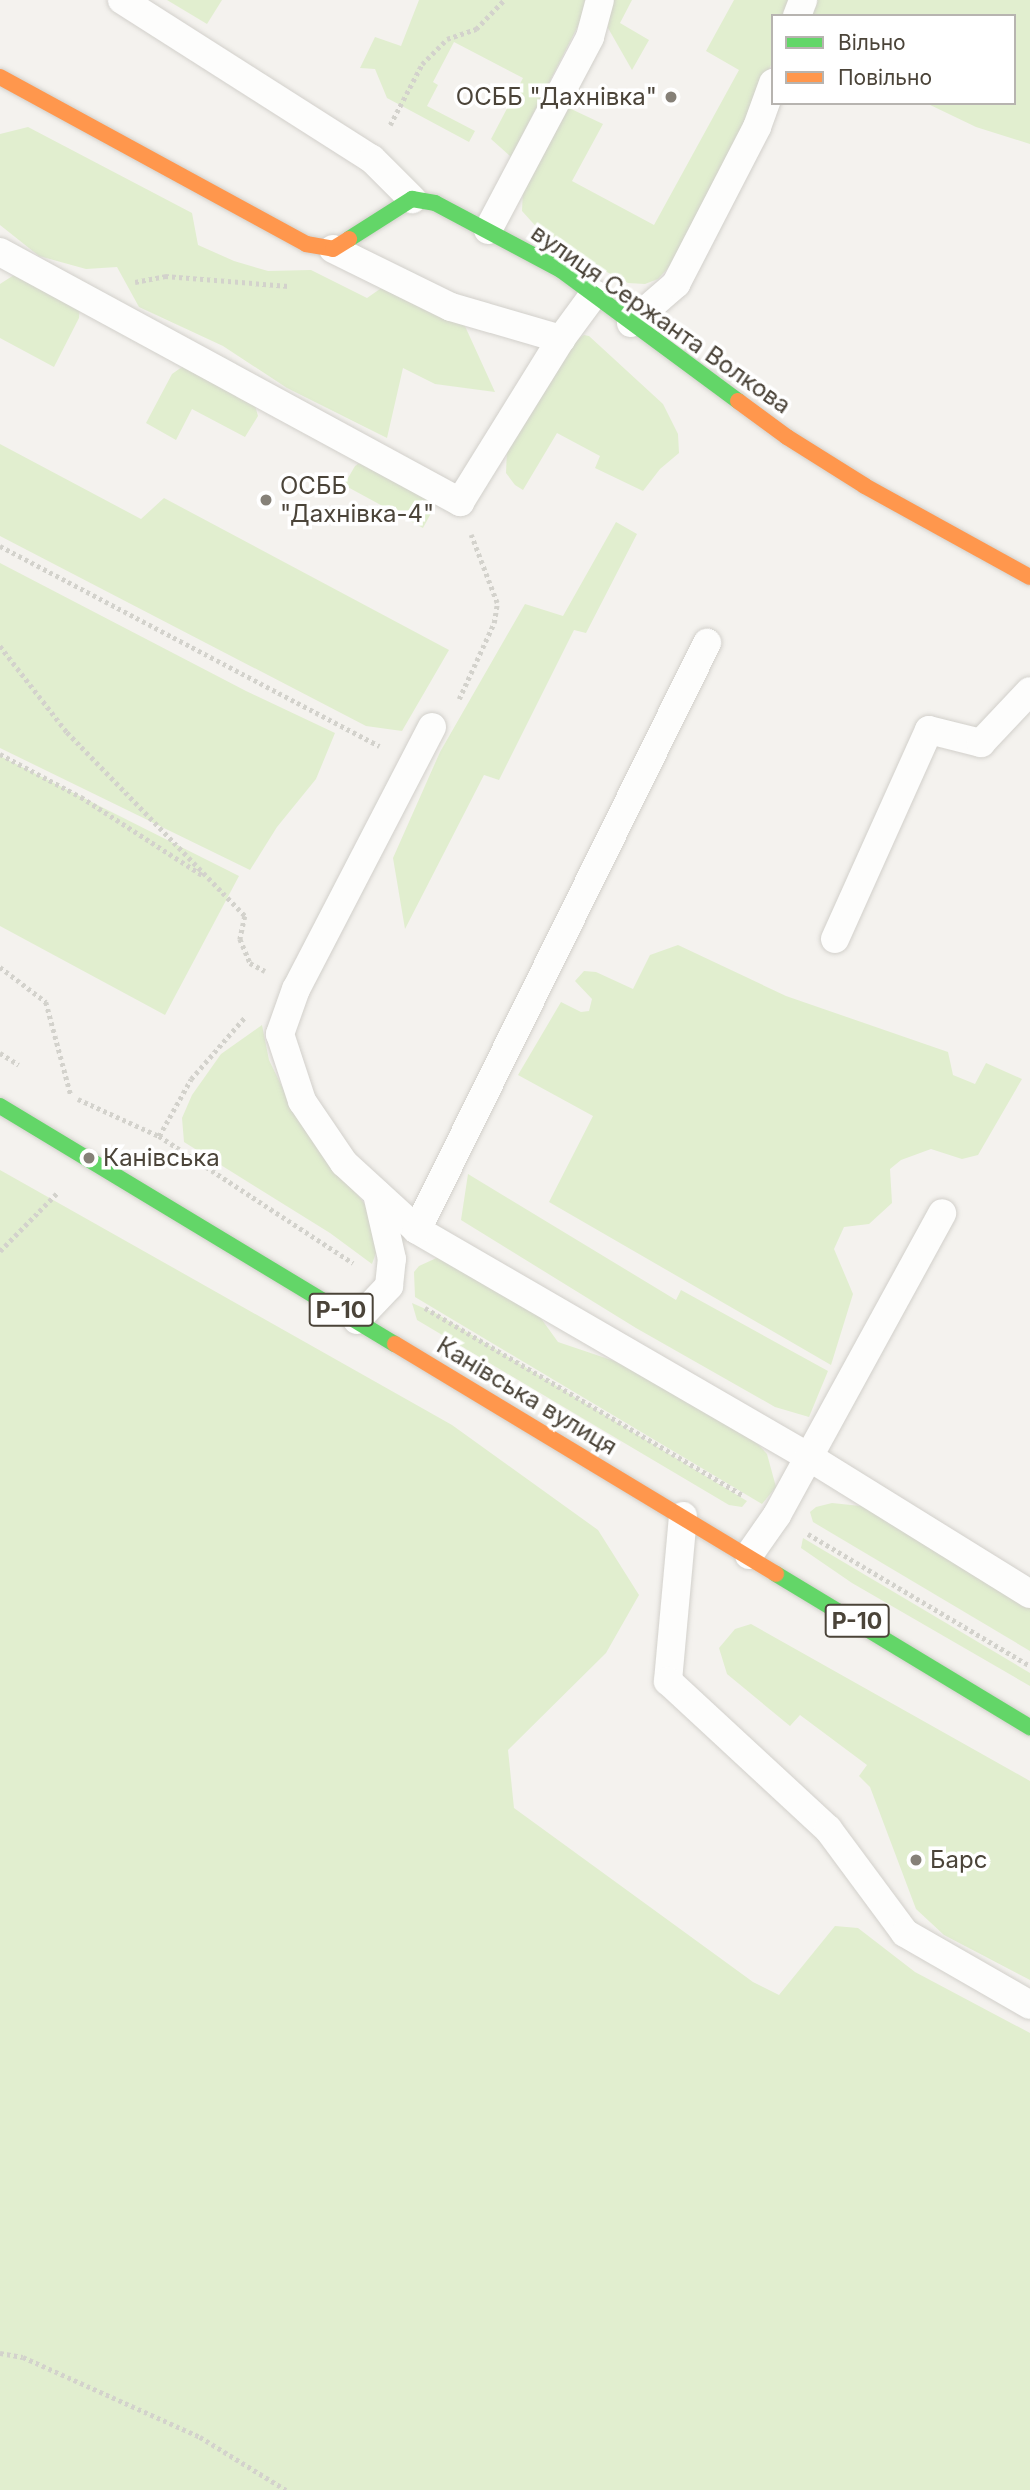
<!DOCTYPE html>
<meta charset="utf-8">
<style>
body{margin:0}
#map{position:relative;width:1030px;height:2490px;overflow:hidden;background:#f4f2ee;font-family:Inter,sans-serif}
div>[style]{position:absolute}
.green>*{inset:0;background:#e1eecf}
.path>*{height:4.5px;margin-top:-2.25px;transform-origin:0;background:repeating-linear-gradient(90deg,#d3d2cc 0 3.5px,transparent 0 7px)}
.roads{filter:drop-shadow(0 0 2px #d2d0cb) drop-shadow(0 0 2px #d2d0cb)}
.lane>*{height:28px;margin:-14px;padding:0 14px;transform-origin:14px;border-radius:14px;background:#fdfdfc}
.fast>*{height:16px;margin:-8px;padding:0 8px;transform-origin:8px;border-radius:8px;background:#63d668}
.slow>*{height:16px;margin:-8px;padding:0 8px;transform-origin:8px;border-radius:8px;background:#ff974d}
.dots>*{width:19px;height:19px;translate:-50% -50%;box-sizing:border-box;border:4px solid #fff;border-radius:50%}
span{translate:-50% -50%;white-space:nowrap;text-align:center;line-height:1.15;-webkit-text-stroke:7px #fff;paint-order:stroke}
.shield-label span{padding:2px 5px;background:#fff;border:2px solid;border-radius:5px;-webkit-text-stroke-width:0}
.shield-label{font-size:23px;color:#4b4439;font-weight:700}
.poi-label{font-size:24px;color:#4b4439}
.right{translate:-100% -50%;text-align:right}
.left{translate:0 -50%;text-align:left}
.street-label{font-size:24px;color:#4b4439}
.legend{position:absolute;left:771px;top:14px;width:245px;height:91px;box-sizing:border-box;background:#fff;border:2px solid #b7b4b0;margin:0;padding:9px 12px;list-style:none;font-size:21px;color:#4b4439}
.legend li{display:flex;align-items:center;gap:14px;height:35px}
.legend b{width:35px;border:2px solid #b7b4b0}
</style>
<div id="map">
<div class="green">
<i style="clip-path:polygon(167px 0,222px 0,207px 24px)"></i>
<i style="clip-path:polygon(419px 0,585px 0,580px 22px,511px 157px,491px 139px,523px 78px,454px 42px,433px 82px,438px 85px,427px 106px,475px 131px,469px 142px,387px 98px,375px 69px,360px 68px,375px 37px,401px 46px)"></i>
<i style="clip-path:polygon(610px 0,632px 0,620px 23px,649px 40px,632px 70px,608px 28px)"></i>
<i style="clip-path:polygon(734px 0,795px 0,790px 16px,773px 16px,773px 60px,737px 148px,678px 257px,658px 279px,645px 284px,628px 283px,551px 243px,522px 211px,523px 189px,569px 108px,603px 124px,572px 181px,654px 225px,739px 70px,706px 51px)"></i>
<i style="clip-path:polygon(814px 0,1030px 0,1030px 144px,976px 127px,926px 103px,1014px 103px,1014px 16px,807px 16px)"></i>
<i style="clip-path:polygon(28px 127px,192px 213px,198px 245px,234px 261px,268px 271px,311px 270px,367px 298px,406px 271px,464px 324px,495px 392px,435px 384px,403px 368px,387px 438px,287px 388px,223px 346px,139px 307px,117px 267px,86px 269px,39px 256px,0 225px,0 134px)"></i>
<i style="clip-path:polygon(17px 273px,80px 303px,79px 318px,54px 367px,0 338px,0 284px)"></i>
<i style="clip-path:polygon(584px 335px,589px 336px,663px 404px,678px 434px,679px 453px,660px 469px,643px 491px,595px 468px,600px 456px,557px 433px,523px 490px,515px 485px,506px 473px,507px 449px,570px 344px)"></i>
<i style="clip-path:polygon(197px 366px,252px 395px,258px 416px,245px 437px,192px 409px,176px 440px,146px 423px,172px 374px,182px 367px)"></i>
<i style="clip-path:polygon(0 444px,141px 519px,164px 498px,449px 650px,402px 731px,366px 726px,0 536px)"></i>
<i style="clip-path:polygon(365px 459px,436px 504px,423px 528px,344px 485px,355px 466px)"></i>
<i style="clip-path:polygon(616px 522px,637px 534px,586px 633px,574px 630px,499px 780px,484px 775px,405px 929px,393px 858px,440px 752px,525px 604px,563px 616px)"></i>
<i style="clip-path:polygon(0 563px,246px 691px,335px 733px,316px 779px,277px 827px,250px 870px,0 748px)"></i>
<i style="clip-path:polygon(0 756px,239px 876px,165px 1015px,0 926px)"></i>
<i style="clip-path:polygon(678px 945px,786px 996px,948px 1052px,953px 1075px,975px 1084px,986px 1063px,1022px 1079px,978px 1155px,962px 1159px,931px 1149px,901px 1160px,890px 1169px,892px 1203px,869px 1224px,844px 1227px,834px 1249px,853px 1294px,831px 1365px,549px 1202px,593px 1116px,518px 1075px,561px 1002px,581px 1012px,589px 1011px,592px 999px,575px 981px,584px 971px,596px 972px,633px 989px,650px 955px)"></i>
<i style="clip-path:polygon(262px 1025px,269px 1060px,288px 1099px,374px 1217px,378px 1247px,372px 1264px,330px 1233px,184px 1142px,182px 1118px,192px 1095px,221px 1054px)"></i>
<i style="clip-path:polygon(0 1170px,452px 1425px,598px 1530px,639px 1595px,606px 1653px,508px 1750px,514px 1808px,753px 1982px,779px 1995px,835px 1926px,858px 1928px,915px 1972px,1030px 2033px,1030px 2490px,0 2490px)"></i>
<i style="clip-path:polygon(468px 1174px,676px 1300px,681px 1290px,828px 1371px,809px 1417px,775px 1407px,636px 1328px,461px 1220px)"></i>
<i style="clip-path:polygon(443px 1255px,527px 1299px,558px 1342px,626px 1365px,746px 1431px,767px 1454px,776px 1487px,762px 1504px,415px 1297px,414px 1272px,419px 1266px)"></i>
<i style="clip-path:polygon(412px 1303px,437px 1314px,747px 1501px,742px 1507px,729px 1505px,417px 1320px)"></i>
<i style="clip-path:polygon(832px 1503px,870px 1507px,1030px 1606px,1030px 1651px,813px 1522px,810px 1512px,816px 1507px)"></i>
<i style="clip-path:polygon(803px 1538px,1030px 1673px,1030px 1686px,852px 1583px,801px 1548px)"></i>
<i style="clip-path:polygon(751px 1624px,1030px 1781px,1030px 1980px,944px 1935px,916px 1909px,870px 1787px,859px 1776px,867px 1765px,800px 1715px,790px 1726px,727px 1674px,719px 1648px,735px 1629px)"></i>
</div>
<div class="path">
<i style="left:390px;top:125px;width:69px;rotate:-62.3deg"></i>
<i style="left:422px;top:64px;width:35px;rotate:-45deg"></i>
<i style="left:447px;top:39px;width:31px;rotate:-19deg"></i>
<i style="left:476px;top:29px;width:40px;rotate:-46deg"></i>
<i style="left:135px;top:282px;width:31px;rotate:-11deg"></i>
<i style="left:165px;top:276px;width:124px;rotate:4.6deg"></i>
<i style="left:0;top:546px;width:429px;rotate:27.8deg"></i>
<i style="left:0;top:646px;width:109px;rotate:52.1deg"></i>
<i style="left:67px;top:732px;width:256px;rotate:45.9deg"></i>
<i style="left:245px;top:916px;width:24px;rotate:102deg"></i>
<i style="left:240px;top:939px;width:26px;rotate:67deg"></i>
<i style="left:250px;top:963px;width:17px;rotate:28deg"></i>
<i style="left:459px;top:699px;width:84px;rotate:-65.3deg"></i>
<i style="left:494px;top:623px;width:20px;rotate:-81deg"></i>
<i style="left:497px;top:603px;width:73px;rotate:-110.9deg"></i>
<i style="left:0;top:754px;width:92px;rotate:28deg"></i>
<i style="left:81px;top:797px;width:144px;rotate:32.8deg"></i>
<i style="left:0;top:967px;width:58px;rotate:37.3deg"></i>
<i style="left:46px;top:1002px;width:96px;rotate:75deg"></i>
<i style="left:0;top:1053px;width:22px;rotate:32deg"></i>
<i style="left:78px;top:1099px;width:89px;rotate:24.6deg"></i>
<i style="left:159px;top:1136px;width:232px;rotate:33.2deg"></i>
<i style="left:159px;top:1136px;width:65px;rotate:-60.7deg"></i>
<i style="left:191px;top:1079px;width:81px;rotate:-49deg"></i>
<i style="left:0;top:1251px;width:83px;rotate:-45.5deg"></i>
<i style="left:425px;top:1308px;width:369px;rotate:30.5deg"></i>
<i style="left:808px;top:1534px;width:258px;rotate:30.7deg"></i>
<i style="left:0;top:2353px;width:23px;rotate:10deg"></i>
<i style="left:23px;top:2357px;width:194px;rotate:24.3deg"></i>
<i style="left:200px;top:2437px;width:101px;rotate:31.6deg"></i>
</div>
<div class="roads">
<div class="lane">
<i style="left:122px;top:0;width:296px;rotate:32.5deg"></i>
<i style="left:372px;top:159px;width:57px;rotate:45deg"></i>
<i style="left:797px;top:16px;width:17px;rotate:-69deg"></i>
<i style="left:488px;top:230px;width:218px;rotate:-62.1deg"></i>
<i style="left:590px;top:37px;width:38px;rotate:-75deg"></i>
<i style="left:333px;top:249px;width:131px;rotate:26.2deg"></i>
<i style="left:451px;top:307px;width:115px;rotate:16.2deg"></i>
<i style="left:0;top:252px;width:524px;rotate:28.52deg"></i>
<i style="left:460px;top:502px;width:192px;rotate:-58.2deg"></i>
<i style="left:561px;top:339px;width:56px;rotate:-53.7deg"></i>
<i style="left:631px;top:323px;width:60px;rotate:-40.9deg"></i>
<i style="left:676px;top:284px;width:177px;rotate:-62.7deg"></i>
<i style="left:757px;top:127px;width:47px;rotate:-70deg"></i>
<i style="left:432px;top:727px;width:295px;rotate:117.4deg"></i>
<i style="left:296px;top:989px;width:48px;rotate:109.6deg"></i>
<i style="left:280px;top:1034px;width:71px;rotate:71.8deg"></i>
<i style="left:302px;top:1101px;width:75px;rotate:55.9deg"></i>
<i style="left:344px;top:1163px;width:99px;rotate:42.5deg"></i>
<i style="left:417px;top:1230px;width:453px;rotate:30.1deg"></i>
<i style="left:809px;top:1457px;width:260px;rotate:31.8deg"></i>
<i style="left:835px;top:939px;width:229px;rotate:-65.8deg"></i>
<i style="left:929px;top:730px;width:54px;rotate:14deg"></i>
<i style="left:981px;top:743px;width:71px;rotate:-46.7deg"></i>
<i style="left:417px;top:1230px;width:655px;rotate:-63.71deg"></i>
<i style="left:357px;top:1320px;width:47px;rotate:-46.7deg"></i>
<i style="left:389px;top:1286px;width:27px;rotate:-84deg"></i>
<i style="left:392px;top:1259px;width:67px;rotate:-103deg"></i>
<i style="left:683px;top:1516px;width:166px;rotate:95.2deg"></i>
<i style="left:668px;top:1681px;width:218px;rotate:42.8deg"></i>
<i style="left:828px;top:1829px;width:129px;rotate:53.5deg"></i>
<i style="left:905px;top:1933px;width:144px;rotate:29.9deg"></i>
<i style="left:749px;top:1555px;width:49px;rotate:-55deg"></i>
<i style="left:777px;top:1515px;width:344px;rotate:-61.3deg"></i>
</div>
<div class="fast">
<i style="left:349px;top:239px;width:75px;rotate:-32.4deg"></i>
<i style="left:412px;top:199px;width:23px;rotate:10deg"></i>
<i style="left:435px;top:203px;width:143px;rotate:28deg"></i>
<i style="left:561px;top:270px;width:220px;rotate:36.5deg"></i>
<i style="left:0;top:1106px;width:461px;rotate:31.1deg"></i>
<i style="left:776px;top:1574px;width:297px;rotate:31.1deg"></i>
</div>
<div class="slow">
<i style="left:0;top:77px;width:349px;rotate:28.6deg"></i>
<i style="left:306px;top:244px;width:27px;rotate:10deg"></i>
<i style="left:333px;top:249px;width:19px;rotate:-32deg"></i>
<i style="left:738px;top:401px;width:61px;rotate:36.3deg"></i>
<i style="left:787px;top:437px;width:92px;rotate:32.1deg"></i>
<i style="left:865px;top:486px;width:188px;rotate:28.9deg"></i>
<i style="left:395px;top:1344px;width:445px;rotate:31.1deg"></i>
</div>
</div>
<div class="dots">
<i style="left:671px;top:97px;background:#868178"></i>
<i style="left:266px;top:500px;background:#868178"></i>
<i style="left:89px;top:1158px;background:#868178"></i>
<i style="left:916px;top:1860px;background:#868178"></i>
</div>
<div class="shield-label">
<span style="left:341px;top:1310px">Р-10</span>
<span style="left:857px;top:1621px">Р-10</span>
</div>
<div class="poi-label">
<span class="right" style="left:657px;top:97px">ОСББ "Дахнівка"</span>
<span class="left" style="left:280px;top:500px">ОСББ<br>"Дахнівка-4"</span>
<span class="left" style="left:103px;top:1158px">Канівська</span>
<span class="left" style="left:930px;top:1860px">Барс</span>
</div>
<div class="street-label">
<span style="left:661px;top:319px;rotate:35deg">вулиця Сержанта Волкова</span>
<span style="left:527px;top:1396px;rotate:31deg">Канівська вулиця</span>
</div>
<ul class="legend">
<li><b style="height:9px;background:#63d668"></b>Вільно</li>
<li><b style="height:9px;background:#ff974d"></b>Повільно</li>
</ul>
</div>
